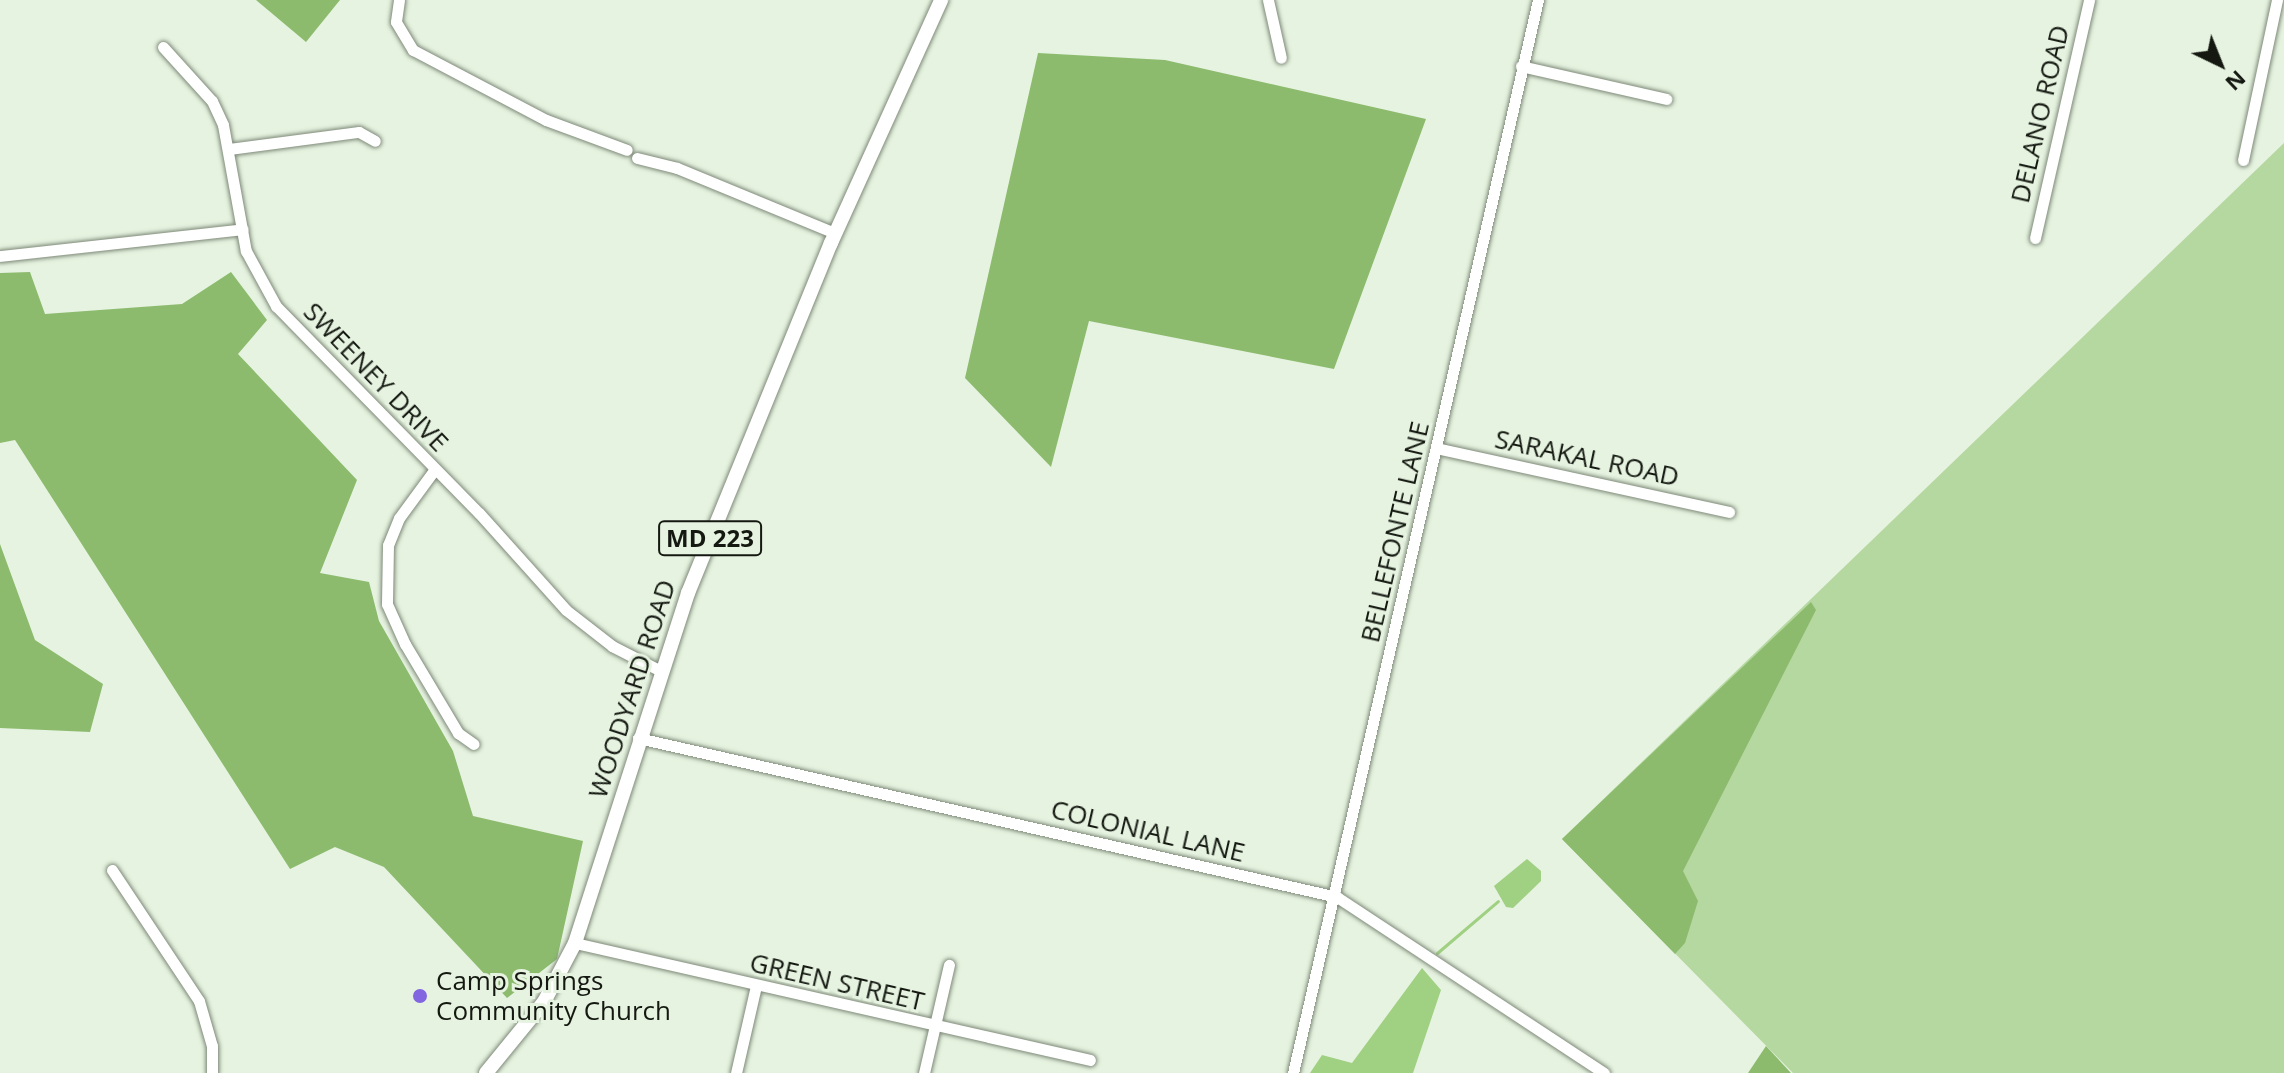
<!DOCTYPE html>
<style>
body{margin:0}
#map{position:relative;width:2284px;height:1073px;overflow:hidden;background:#e6f3e0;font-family:"Open Sans",sans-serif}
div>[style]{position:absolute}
.green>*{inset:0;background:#b5d7a0}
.forest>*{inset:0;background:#8cbb6e}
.water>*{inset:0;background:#a0d082}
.stream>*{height:3px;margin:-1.5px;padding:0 1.5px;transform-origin:1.5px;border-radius:1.5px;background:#a0d082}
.roads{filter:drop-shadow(0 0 2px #7e8978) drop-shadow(0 0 2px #7e8978)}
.minor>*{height:11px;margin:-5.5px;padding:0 5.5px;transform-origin:5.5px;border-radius:5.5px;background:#fff}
.major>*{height:14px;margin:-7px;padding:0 7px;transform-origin:7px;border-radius:7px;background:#fff}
.dots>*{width:22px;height:22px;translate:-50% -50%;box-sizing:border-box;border:4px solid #e6f3e0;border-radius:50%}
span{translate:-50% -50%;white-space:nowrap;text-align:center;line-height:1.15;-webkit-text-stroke:6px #e6f3e0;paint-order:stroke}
.shield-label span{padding:2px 6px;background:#e6f3e0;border:2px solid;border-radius:6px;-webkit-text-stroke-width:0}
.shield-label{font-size:24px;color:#141811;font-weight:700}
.street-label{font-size:26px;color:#141811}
.poi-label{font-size:26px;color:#141811}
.left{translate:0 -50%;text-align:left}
.north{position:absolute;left:2180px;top:24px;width:80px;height:80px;-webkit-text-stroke:6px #e6f3e0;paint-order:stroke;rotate:137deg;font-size:22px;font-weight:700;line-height:32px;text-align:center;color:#141811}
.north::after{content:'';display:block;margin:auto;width:28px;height:36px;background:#141811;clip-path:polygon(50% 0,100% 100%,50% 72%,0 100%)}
</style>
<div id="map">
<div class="green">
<i style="clip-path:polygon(2284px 143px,2284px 1073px,1793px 1073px,1562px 839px)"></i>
</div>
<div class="forest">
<i style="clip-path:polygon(256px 0,340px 0,306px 42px)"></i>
<i style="clip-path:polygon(1038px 53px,1165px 60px,1426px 119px,1334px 369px,1089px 321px,1051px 467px,965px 378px)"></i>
<i style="clip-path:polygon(30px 272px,45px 314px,182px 304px,231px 272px,267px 320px,238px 354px,357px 480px,320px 573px,369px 582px,379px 621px,453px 751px,473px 816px,583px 841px,557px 959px,507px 998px,384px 867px,335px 847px,290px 869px,15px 440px,0 443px,0 273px)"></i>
<i style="clip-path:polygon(0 544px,35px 640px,103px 684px,90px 732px,0 728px)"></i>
<i style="clip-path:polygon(1811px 602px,1816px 610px,1683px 871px,1698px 901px,1685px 943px,1675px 954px,1562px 839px)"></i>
<i style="clip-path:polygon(1766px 1046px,1791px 1073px,1748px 1073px)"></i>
</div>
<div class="water">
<i style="clip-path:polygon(1527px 859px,1541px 871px,1541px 881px,1513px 908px,1506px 907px,1494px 886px)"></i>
<i style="clip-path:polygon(1422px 968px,1441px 990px,1413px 1073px,1310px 1073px,1322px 1055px,1352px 1063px)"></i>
</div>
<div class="stream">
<i style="left:1437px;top:953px;width:80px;rotate:-40.4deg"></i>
</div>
<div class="roads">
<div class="minor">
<i style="left:399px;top:0;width:22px;rotate:98deg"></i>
<i style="left:396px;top:22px;width:33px;rotate:59deg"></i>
<i style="left:413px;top:50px;width:150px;rotate:27.8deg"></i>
<i style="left:546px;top:120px;width:86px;rotate:20.3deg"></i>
<i style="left:1268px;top:0;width:59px;rotate:77.4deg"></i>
<i style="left:163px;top:47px;width:73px;rotate:47.8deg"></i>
<i style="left:212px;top:101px;width:26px;rotate:65deg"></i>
<i style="left:223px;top:125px;width:128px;rotate:79.7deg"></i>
<i style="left:246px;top:251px;width:63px;rotate:61.4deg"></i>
<i style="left:276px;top:306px;width:290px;rotate:45.6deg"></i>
<i style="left:479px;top:513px;width:130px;rotate:48.1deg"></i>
<i style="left:566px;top:610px;width:58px;rotate:38deg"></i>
<i style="left:612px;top:646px;width:53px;rotate:27.1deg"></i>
<i style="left:1521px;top:66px;width:149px;rotate:12.8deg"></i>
<i style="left:229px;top:149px;width:131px;rotate:-7.5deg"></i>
<i style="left:359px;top:132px;width:18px;rotate:29deg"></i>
<i style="left:637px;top:158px;width:41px;rotate:14deg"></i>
<i style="left:677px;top:168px;width:171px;rotate:22.4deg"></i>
<i style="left:2243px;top:160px;width:164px;rotate:-78deg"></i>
<i style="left:2035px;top:238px;width:244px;rotate:-77.2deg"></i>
<i style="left:0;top:256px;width:244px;rotate:-6.3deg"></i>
<i style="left:1436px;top:448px;width:300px;rotate:12.3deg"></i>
<i style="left:435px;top:469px;width:61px;rotate:126.3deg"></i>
<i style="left:399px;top:518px;width:29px;rotate:112deg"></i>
<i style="left:388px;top:545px;width:59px;rotate:91deg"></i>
<i style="left:387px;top:604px;width:44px;rotate:65.8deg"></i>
<i style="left:405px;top:644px;width:104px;rotate:59.2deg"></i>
<i style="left:458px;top:733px;width:19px;rotate:35deg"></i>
<i style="left:638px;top:738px;width:717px;rotate:12.81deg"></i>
<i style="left:1337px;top:897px;width:320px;rotate:33.4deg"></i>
<i style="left:112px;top:870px;width:157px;rotate:56.4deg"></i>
<i style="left:199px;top:1001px;width:47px;rotate:73.9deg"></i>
<i style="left:212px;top:1046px;width:27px;rotate:90deg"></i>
<i style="left:575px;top:943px;width:528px;rotate:12.8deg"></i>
<i style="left:736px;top:1073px;width:89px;rotate:-77.1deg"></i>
<i style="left:924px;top:1073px;width:111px;rotate:-77deg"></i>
<i style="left:1293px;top:1073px;width:1101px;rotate:-77.14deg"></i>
</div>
<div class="major">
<i style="left:486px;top:1073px;width:92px;rotate:-50.8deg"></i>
<i style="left:544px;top:1002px;width:67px;rotate:-62.3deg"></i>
<i style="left:575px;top:943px;width:368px;rotate:-72.1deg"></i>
<i style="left:688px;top:593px;width:378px;rotate:-67.8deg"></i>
<i style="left:831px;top:243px;width:267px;rotate:-65.6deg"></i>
</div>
</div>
<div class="dots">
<i style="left:420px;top:996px;background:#8165e1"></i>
</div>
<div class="shield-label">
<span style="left:710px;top:538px">MD 223</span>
</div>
<div class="street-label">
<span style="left:2040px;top:114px;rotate:-77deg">DELANO ROAD</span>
<span style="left:376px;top:377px;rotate:46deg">SWEENEY DRIVE</span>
<span style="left:1587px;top:458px;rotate:12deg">SARAKAL ROAD</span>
<span style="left:1395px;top:532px;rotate:-77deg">BELLEFONTE LANE</span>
<span style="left:632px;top:689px;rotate:-72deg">WOODYARD ROAD</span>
<span style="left:1148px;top:831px;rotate:13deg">COLONIAL LANE</span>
<span style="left:837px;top:982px;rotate:13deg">GREEN STREET</span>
</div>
<div class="poi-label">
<span class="left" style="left:436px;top:996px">Camp Springs<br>Community Church</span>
</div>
<div class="north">N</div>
</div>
